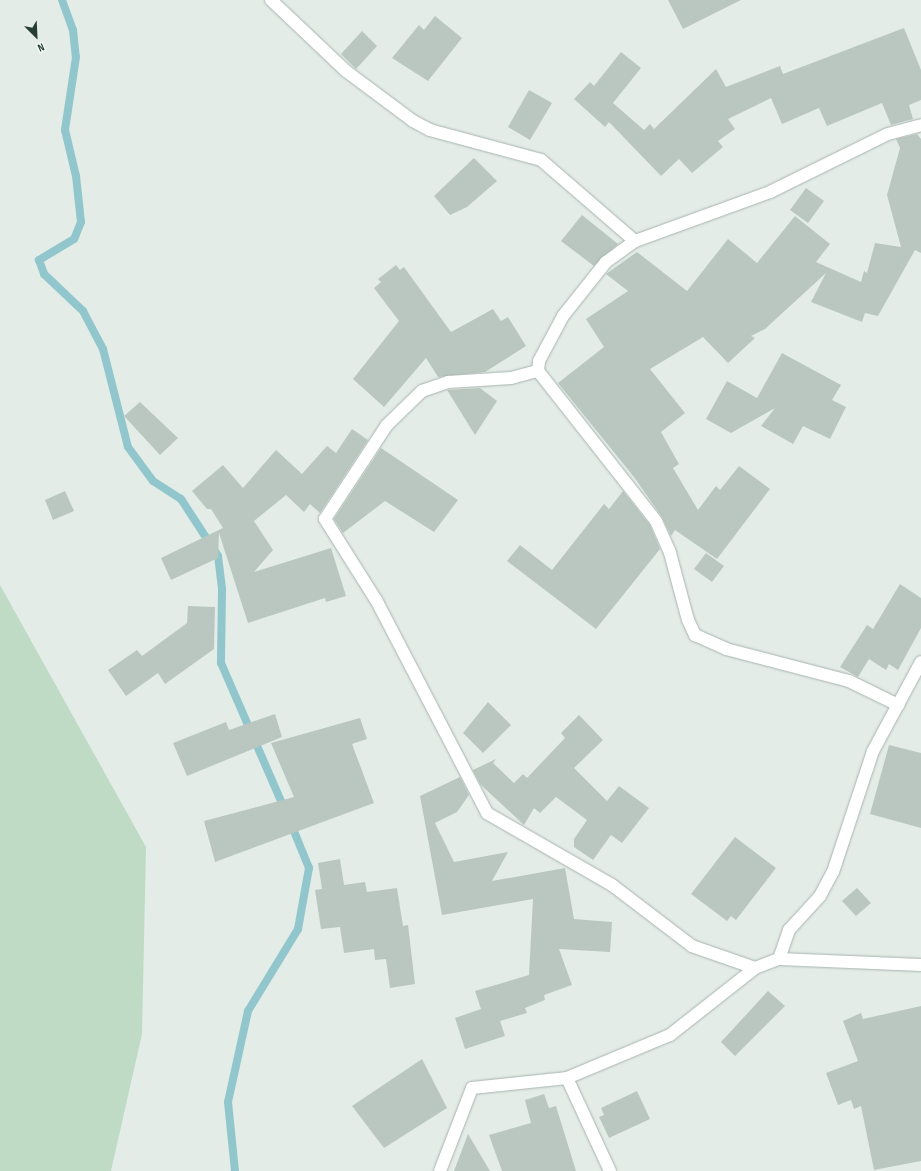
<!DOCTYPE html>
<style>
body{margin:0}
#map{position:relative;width:921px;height:1171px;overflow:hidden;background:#e4ece8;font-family:"Sofia Sans Condensed",sans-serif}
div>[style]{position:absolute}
.green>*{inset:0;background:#bfdbc5}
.stream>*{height:8px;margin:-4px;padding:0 4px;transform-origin:4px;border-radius:4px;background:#91c7cc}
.building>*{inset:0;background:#bac7c1}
.roads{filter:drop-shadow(0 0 1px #a7b4af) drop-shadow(0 0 1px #a7b4af)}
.minor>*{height:12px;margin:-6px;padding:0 6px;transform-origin:6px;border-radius:6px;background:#fff}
span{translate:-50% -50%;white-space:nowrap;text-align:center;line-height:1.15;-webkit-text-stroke:3px #f5f9f7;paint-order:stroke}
.north{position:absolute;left:16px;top:16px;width:40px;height:40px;-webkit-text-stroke:3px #f5f9f7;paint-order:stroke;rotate:156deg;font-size:11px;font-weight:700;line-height:16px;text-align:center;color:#253d35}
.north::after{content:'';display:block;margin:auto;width:14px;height:18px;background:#253d35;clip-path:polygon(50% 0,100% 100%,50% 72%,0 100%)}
</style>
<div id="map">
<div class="green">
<i style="clip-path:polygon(0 585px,146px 847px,142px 1034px,111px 1171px,0 1171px)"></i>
</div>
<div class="stream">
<i style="left:62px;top:0;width:32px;rotate:70deg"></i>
<i style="left:73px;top:30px;width:27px;rotate:84deg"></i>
<i style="left:76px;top:57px;width:74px;rotate:98.6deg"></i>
<i style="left:65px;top:130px;width:47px;rotate:76.6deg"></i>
<i style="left:76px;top:176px;width:46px;rotate:83.8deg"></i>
<i style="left:81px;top:222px;width:18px;rotate:112deg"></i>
<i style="left:74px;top:239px;width:41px;rotate:149deg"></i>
<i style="left:39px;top:260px;width:15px;rotate:70deg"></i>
<i style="left:44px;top:274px;width:54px;rotate:43.5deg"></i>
<i style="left:83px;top:311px;width:43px;rotate:62.2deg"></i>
<i style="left:103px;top:349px;width:101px;rotate:75.7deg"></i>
<i style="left:128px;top:447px;width:42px;rotate:53.7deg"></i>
<i style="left:153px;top:481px;width:33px;rotate:33deg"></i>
<i style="left:181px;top:499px;width:68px;rotate:57deg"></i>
<i style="left:218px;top:556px;width:33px;rotate:83deg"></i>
<i style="left:222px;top:589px;width:74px;rotate:90.8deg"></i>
<i style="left:221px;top:663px;width:160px;rotate:66.5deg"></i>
<i style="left:235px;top:1171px;width:69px;rotate:-95.8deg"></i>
<i style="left:228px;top:1102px;width:93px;rotate:-77.6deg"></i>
<i style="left:248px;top:1011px;width:96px;rotate:-58.6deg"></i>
<i style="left:298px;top:929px;width:62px;rotate:-79.8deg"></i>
<i style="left:309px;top:868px;width:48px;rotate:-112.2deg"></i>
</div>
<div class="building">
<i style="clip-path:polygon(668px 0,741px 0,683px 29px)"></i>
<i style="clip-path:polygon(435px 16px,462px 38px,428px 81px,392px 58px,419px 25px,424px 30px)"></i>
<i style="clip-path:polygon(904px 28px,921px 70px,921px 100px,909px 105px,913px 119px,891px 125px,882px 103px,827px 126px,819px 108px,782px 124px,771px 98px,728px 119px,735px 129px,718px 141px,723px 147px,692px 173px,679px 159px,661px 176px,609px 122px,605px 127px,574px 99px,590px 82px,594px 86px,621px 52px,641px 68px,613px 103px,644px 130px,650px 124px,654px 129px,716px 69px,726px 87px,780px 66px,783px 74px)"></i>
<i style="clip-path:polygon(362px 31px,377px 46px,356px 69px,341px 54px)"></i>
<i style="clip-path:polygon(529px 90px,552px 103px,530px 140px,508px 127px)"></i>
<i style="clip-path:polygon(917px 134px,921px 139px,921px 253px,915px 250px,878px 316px,865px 313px,862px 322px,811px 302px,826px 273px,765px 329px,751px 336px,755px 338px,728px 363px,703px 337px,650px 369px,685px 413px,661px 432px,679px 464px,673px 468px,698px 510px,716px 486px,720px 490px,739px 466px,770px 489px,717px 559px,675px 530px,671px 536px,662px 517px,634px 477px,558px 383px,604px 347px,586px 319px,628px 291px,606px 274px,637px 252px,687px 291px,728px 239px,757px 263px,795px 216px,830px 244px,816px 262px,861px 282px,864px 271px,867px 273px,875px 243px,901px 247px,887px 195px,900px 148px,896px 139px)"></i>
<i style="clip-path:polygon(474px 158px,497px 181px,467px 207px,450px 215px,434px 196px)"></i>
<i style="clip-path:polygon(806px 188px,824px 201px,808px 223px,790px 210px)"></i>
<i style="clip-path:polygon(582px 215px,618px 244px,594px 266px,561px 241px)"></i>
<i style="clip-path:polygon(396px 265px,400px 270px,404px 267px,451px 332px,493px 309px,501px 321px,508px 317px,526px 346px,485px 372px,438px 377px,426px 358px,384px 407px,353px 379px,399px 321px,374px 288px,381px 282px,378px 279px)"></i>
<i style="clip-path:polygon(782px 353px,841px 385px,832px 400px,846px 407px,830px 439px,803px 426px,793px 444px,761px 426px,775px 408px,731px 433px,706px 419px,727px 381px,757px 398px)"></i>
<i style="clip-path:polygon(480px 388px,497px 401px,475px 435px,447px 390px)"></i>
<i style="clip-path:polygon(140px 402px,178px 438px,160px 455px,124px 416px)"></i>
<i style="clip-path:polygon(352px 429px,368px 440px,320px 513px,310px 504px,304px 512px,286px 495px,254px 521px,273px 550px,254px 572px,331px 548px,346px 596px,326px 602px,325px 598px,248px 623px,219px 533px,218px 558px,171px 580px,161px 558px,223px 528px,211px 509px,207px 509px,192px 491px,223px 465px,243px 488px,276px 450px,302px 474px,327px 446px,336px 453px)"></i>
<i style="clip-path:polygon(381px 448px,458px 500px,434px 532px,385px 501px,343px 533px,334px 519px)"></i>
<i style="clip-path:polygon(65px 491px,74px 511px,53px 520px,45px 500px)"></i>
<i style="clip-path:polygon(623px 491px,650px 525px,660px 549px,596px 629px,507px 561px,520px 545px,552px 570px,604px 504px,609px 509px)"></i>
<i style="clip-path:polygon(706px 553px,724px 566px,712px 582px,694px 569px)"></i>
<i style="clip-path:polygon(900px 584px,921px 598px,921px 628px,898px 670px,889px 664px,886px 670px,869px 659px,858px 677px,840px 667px,867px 625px,873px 629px)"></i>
<i style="clip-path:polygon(188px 606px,215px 607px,214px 649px,165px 684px,158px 673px,126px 696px,108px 670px,137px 650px,142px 656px,187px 623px)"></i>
<i style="clip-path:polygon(488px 702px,511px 725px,483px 753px,463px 733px)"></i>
<i style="clip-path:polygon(275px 714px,282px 737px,187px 776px,173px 743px,226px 722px,229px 730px)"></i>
<i style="clip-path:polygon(579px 715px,603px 740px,574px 768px,607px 801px,619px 786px,649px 808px,622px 843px,611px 835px,593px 860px,574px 847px,574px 839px,587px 820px,556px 797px,540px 813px,534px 808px,524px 825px,480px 784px,473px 770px,496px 759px,493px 763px,514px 783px,523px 774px,527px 778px,565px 738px,561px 733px)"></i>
<i style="clip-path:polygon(360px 718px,367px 739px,352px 744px,374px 803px,215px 862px,204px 821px,294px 797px,271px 743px)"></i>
<i style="clip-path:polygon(889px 745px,921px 753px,921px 828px,870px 814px)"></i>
<i style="clip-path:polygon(460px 777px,469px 795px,457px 812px,435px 823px,454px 862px,508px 852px,492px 881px,565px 868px,574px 919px,612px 922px,610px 952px,559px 949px,572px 985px,544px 995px,545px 1000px,525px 1008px,527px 1013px,500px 1021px,505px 1036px,465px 1049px,455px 1018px,481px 1009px,475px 991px,529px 975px,533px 899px,442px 915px,420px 796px)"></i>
<i style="clip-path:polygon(735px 837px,776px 868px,736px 920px,731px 916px,727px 921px,691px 894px)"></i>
<i style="clip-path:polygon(340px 859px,344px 885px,365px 882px,367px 892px,397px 888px,403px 926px,408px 925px,415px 984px,390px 988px,386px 959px,375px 960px,374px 949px,344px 953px,340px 927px,321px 929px,315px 890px,322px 889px,318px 863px)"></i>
<i style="clip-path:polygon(857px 888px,871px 903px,856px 916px,842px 901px)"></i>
<i style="clip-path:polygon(768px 991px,785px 1006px,735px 1056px,721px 1042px)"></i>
<i style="clip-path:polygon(921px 1006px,921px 1161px,874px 1170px,861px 1106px,854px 1109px,851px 1100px,838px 1105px,826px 1073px,858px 1061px,843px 1021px,861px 1013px,863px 1019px)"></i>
<i style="clip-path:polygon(422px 1059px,447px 1108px,384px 1148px,352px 1106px)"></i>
<i style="clip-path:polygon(637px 1091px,650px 1119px,609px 1138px,599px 1117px,604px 1115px,601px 1108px)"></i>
<i style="clip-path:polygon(544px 1094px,549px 1108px,556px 1106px,576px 1171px,502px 1171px,489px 1135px,531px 1123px,525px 1100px)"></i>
<i style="clip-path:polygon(468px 1134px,490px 1171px,454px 1171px)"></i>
</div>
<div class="roads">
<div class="minor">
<i style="left:271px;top:0;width:103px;rotate:43.4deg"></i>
<i style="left:346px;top:71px;width:84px;rotate:36.7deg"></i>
<i style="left:413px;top:121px;width:19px;rotate:28deg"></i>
<i style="left:430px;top:130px;width:115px;rotate:15.1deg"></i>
<i style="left:541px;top:160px;width:124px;rotate:40.8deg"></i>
<i style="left:538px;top:371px;width:191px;rotate:51.8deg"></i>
<i style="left:656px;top:521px;width:35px;rotate:66deg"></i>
<i style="left:670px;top:553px;width:69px;rotate:75deg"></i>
<i style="left:688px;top:620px;width:17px;rotate:65deg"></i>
<i style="left:695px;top:635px;width:34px;rotate:24deg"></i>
<i style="left:726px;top:649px;width:127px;rotate:14.6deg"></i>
<i style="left:849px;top:681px;width:55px;rotate:26.1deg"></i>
<i style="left:779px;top:959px;width:31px;rotate:-71deg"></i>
<i style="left:789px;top:930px;width:46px;rotate:-47.6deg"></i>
<i style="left:820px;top:896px;width:27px;rotate:-62deg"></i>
<i style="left:833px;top:872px;width:127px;rotate:-71.7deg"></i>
<i style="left:873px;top:751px;width:101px;rotate:-61.7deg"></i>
<i style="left:755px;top:968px;width:67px;rotate:-160.8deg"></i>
<i style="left:692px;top:946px;width:101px;rotate:-142.7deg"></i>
<i style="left:612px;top:885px;width:144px;rotate:-150.1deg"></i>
<i style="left:487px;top:813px;width:240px;rotate:-117.5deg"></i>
<i style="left:376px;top:600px;width:96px;rotate:-122.2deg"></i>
<i style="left:325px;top:519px;width:113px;rotate:-56.6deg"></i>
<i style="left:387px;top:425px;width:49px;rotate:-44.2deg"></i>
<i style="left:422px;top:391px;width:28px;rotate:-19deg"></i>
<i style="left:448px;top:382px;width:63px;rotate:-3.6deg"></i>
<i style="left:511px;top:378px;width:28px;rotate:-15deg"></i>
<i style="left:538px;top:371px;width:10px;rotate:-84deg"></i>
<i style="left:539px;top:361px;width:51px;rotate:-61.9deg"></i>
<i style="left:563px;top:316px;width:69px;rotate:-51.5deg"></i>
<i style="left:606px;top:262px;width:36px;rotate:-36deg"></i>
<i style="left:635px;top:241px;width:144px;rotate:-19.9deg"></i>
<i style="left:770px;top:192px;width:131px;rotate:-26.2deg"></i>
<i style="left:888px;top:134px;width:34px;rotate:-15deg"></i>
<i style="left:440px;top:1171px;width:89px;rotate:-68.9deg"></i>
<i style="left:472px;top:1088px;width:96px;rotate:-6deg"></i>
<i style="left:610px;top:1171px;width:102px;rotate:-114.8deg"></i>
<i style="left:567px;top:1078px;width:112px;rotate:-22.7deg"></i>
<i style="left:670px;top:1035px;width:108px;rotate:-38.2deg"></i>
<i style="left:755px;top:968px;width:26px;rotate:-21deg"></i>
<i style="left:779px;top:959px;width:142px;rotate:2.4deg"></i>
</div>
</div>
<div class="north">N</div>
</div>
